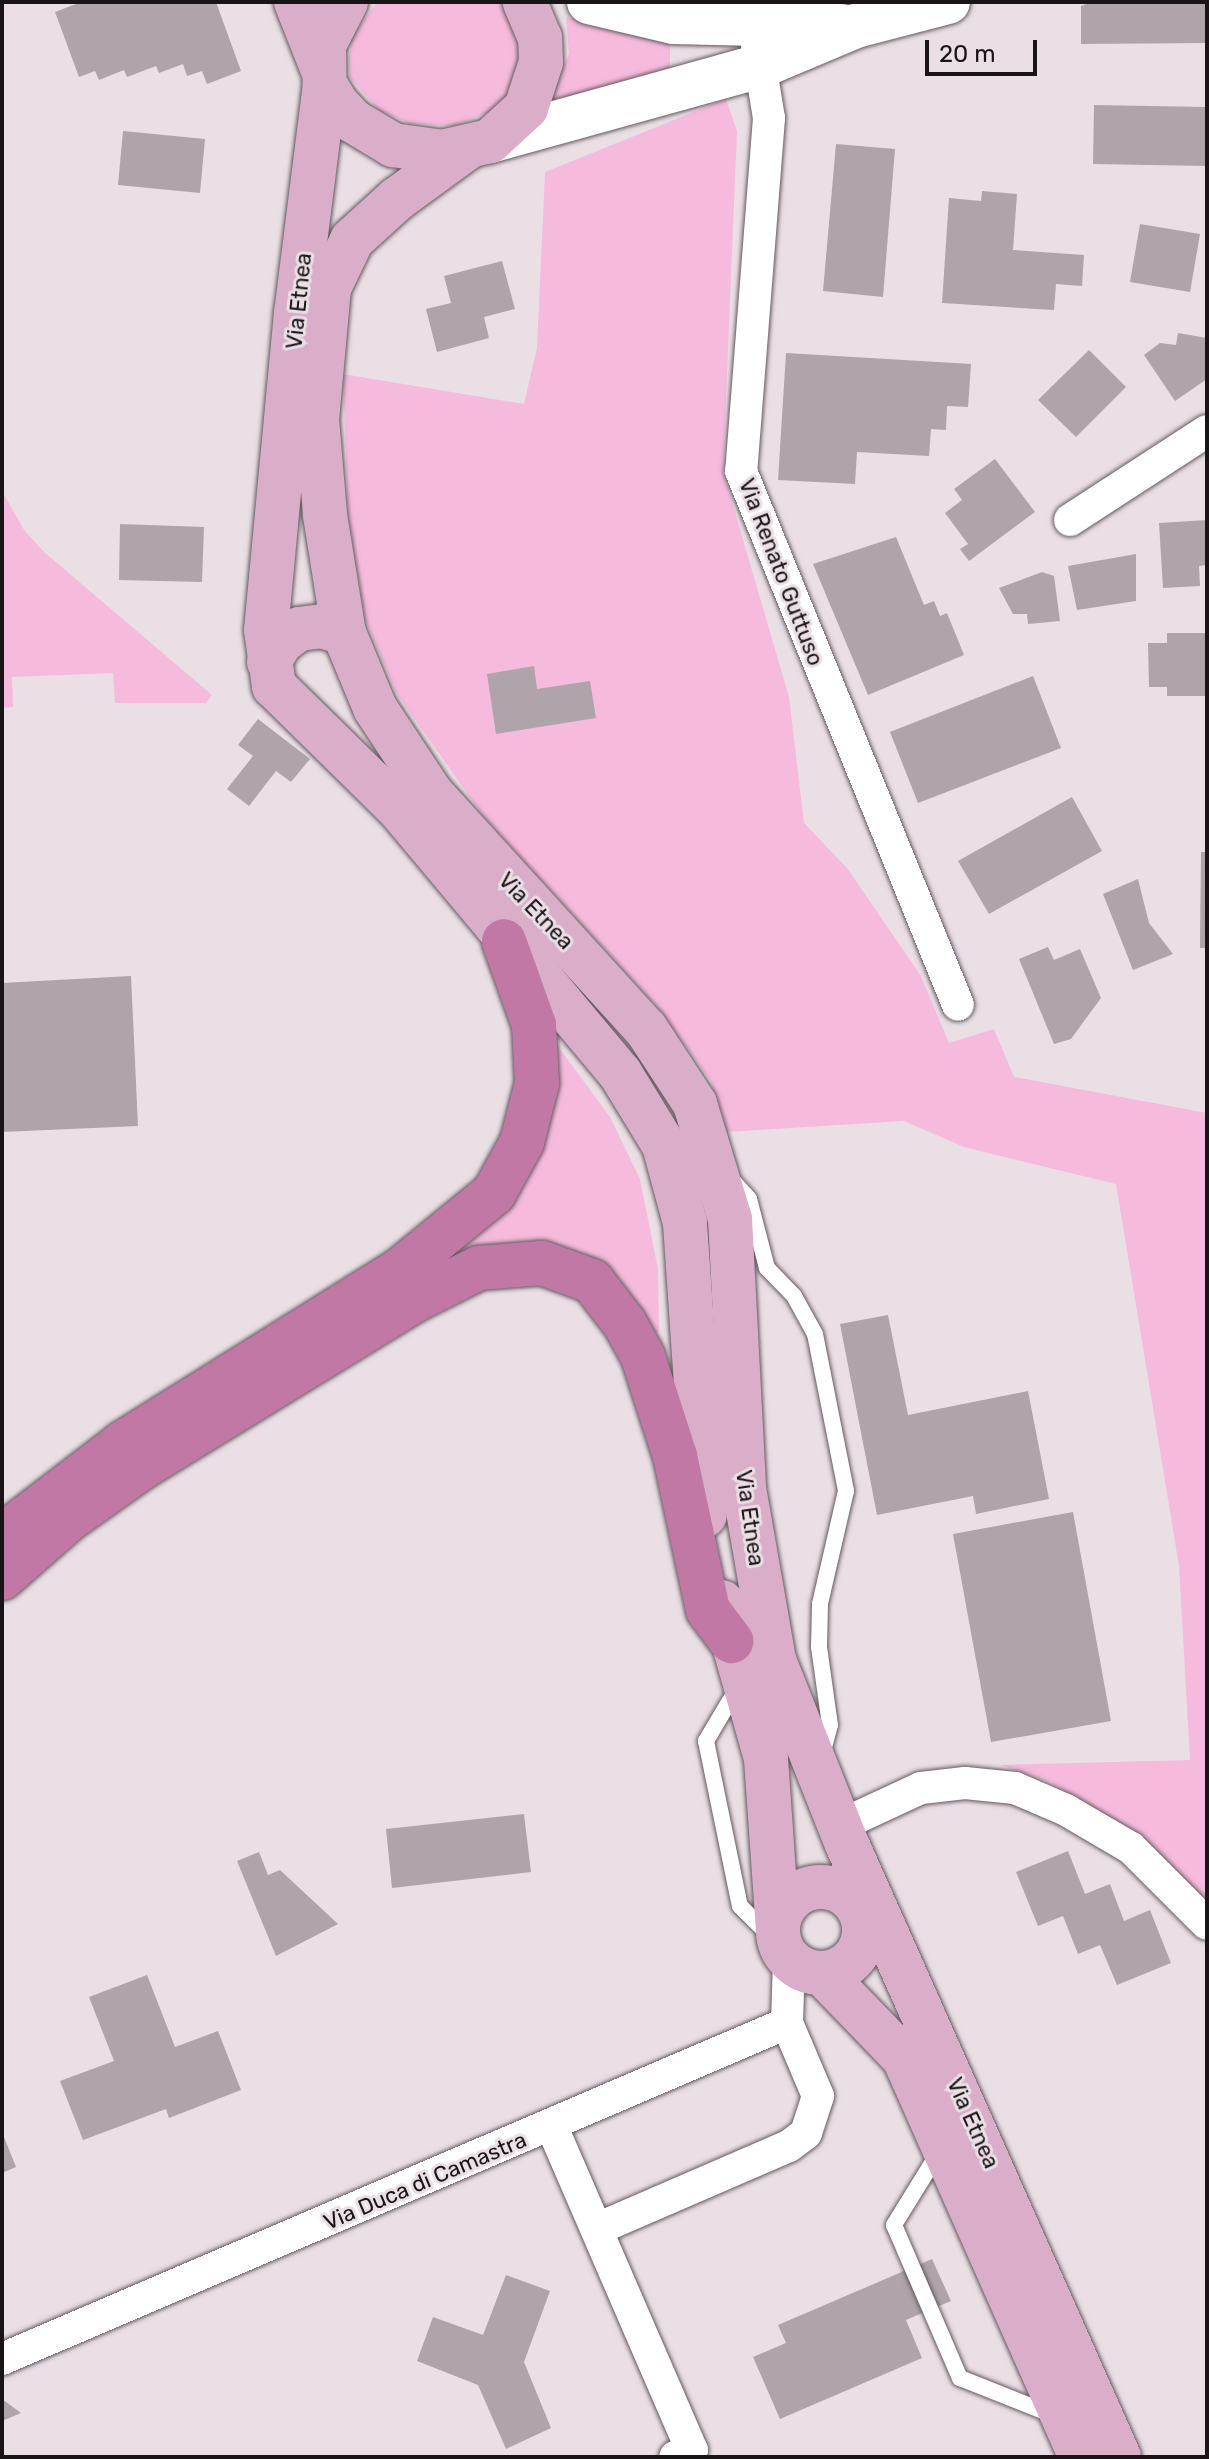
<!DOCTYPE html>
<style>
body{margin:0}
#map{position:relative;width:1209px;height:2459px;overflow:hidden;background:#eadfe5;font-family:Rubik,sans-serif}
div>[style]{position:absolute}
.green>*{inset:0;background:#f6badd}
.building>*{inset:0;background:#afa4aa}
.roads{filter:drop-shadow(0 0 2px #63595f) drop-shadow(0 0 2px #63595f)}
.service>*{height:16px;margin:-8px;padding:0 8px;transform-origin:8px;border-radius:8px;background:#fff}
.minor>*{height:32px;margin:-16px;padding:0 16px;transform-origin:16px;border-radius:16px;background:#fff}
.secondary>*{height:44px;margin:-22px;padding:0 22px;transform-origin:22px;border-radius:22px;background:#fff}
.primary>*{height:44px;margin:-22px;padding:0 22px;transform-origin:22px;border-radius:22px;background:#daaec9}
.primary>.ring{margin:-22px;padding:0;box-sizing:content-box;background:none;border:44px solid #daaec9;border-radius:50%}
.motorway>*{height:44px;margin:-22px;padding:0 22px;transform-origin:22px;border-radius:22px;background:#c278a5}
span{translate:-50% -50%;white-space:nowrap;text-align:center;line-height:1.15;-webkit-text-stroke:6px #eadfe5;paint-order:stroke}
.street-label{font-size:22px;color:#191517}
.frame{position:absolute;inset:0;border:4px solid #191517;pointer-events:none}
.scale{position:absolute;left:925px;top:40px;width:112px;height:36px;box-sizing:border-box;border:4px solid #191517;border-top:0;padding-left:10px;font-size:24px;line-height:28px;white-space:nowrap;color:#191517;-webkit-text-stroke:6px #eadfe5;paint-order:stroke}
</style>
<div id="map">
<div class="green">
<i style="clip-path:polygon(377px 2px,503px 2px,520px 27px,518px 84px,496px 109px,454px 126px,409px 123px,378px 110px,350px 77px,349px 57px,352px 37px)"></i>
<i style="clip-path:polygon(566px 17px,658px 38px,670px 45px,670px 67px,559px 107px,546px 101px,569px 54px)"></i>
<i style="clip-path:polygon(726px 99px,737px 131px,723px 471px,789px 697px,804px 823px,847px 868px,921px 976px,949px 1043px,994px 1029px,1014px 1077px,1207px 1113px,1207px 1902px,1137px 1834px,1050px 1782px,1001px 1765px,1190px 1760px,1179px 1566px,1116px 1184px,964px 1147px,904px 1121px,726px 1132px,711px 1081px,656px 1005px,484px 817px,397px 694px,365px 619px,348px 517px,343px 374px,524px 404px,537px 348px,545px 172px)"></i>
<i style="clip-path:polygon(2px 491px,24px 530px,44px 552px,212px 695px,206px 703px,115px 703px,113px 673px,12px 677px,13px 707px,2px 708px)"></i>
<i style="clip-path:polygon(552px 1038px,610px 1117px,640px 1179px,658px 1269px,659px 1332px,648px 1337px,617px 1282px,415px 1279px,461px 1247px)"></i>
</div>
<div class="building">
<i style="clip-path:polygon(81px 2px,216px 2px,241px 71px,207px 84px,202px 71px,187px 76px,183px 64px,159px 73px,156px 66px,127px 77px,124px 70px,99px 80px,95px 71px,79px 77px,55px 12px)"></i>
<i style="clip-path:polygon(1092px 2px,1207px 2px,1207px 43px,1081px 44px,1081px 6px)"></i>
<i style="clip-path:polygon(1094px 105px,1207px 107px,1207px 166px,1093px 164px)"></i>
<i style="clip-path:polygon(123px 131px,205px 139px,200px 193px,118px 185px)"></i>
<i style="clip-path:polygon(836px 144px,895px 149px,883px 297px,823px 291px)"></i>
<i style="clip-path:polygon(982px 191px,1017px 194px,1013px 250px,1084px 255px,1082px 286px,1056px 284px,1054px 310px,942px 303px,949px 198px,981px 201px)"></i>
<i style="clip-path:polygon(1140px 224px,1200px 234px,1190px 292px,1130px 282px)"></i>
<i style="clip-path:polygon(502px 261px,515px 309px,484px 317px,489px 338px,437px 352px,426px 309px,451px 303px,444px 276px)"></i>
<i style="clip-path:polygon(1178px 333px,1207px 338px,1207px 379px,1175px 401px,1144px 355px,1160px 343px,1176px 345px)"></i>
<i style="clip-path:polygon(1089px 350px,1126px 387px,1076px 437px,1038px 400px)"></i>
<i style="clip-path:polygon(786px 353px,971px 364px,968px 407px,947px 406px,946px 430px,931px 429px,929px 456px,857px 452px,855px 484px,778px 480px)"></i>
<i style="clip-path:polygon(995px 459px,1035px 512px,969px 561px,960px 549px,968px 544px,945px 513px,962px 500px,954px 489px)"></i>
<i style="clip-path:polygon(1207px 520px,1207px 565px,1199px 566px,1200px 586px,1163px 588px,1159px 523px)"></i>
<i style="clip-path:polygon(120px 524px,204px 527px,202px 582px,119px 580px)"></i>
<i style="clip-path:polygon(896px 537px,924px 605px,934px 601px,940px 616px,947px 613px,964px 655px,868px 695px,813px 564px)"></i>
<i style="clip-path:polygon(1136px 554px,1136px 601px,1077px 610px,1068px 566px)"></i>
<i style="clip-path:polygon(1042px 572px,1054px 576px,1060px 621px,1028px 624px,1027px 614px,1013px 614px,999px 588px)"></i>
<i style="clip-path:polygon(1167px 633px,1207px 633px,1207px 696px,1167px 696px,1167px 687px,1149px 687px,1148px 643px,1167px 643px)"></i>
<i style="clip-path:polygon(534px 666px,537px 689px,590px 681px,596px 718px,496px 734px,487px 674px)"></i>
<i style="clip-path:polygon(1033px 676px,1061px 748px,918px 803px,890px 732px)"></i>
<i style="clip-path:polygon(258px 719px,310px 759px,291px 782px,276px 771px,249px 806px,227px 789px,253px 756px,238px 745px)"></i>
<i style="clip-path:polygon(1072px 797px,1102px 851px,989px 914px,958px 861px)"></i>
<i style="clip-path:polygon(1201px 852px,1207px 852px,1207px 948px,1200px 948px)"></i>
<i style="clip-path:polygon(1138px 879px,1149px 923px,1173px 954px,1133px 970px,1103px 894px)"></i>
<i style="clip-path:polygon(1048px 947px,1054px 960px,1080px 949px,1101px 998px,1071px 1039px,1054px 1044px,1019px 959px)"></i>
<i style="clip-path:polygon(131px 976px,138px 1126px,2px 1132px,2px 983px)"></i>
<i style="clip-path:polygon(888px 1315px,908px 1415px,1028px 1391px,1049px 1499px,976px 1514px,973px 1496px,877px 1515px,840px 1324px)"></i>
<i style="clip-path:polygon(1073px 1512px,1111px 1721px,991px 1742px,953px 1534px)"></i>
<i style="clip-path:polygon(524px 1814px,531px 1872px,392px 1888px,386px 1829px)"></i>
<i style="clip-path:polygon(1068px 1851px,1085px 1894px,1110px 1884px,1124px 1921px,1150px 1910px,1171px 1963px,1117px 1985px,1100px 1945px,1078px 1954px,1063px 1916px,1038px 1926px,1016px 1872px)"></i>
<i style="clip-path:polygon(259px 1852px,268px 1875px,280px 1870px,338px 1924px,276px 1956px,237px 1861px)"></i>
<i style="clip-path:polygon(147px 1975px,175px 2047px,218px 2031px,241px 2090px,169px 2118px,166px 2109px,83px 2140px,60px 2081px,114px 2061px,89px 1997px)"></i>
<i style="clip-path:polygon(2px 2132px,16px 2167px,2px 2173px)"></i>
<i style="clip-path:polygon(932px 2259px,951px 2301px,906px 2320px,922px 2358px,780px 2419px,753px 2357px,786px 2343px,778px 2325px)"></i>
<i style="clip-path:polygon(506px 2275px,550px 2291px,524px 2362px,551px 2428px,506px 2449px,478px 2385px,417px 2361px,433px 2317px,483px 2335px)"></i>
<i style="clip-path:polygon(2px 2399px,21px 2413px,2px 2421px)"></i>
</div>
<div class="roads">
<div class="service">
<i style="left:733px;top:1181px;width:24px;rotate:48deg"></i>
<i style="left:749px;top:1199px;width:71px;rotate:75.4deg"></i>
<i style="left:767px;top:1268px;width:39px;rotate:46deg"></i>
<i style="left:794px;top:1296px;width:43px;rotate:61.1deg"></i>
<i style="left:815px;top:1334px;width:160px;rotate:78.8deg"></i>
<i style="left:846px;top:1491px;width:116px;rotate:103deg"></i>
<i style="left:820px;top:1604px;width:43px;rotate:91.3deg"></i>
<i style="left:819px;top:1647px;width:79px;rotate:82deg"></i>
<i style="left:830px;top:1725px;width:30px;rotate:105deg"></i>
<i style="left:738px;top:1687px;width:63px;rotate:120.7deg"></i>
<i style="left:706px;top:1741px;width:168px;rotate:78.4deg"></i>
<i style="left:740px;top:1906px;width:42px;rotate:45deg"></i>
<i style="left:939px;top:2152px;width:86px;rotate:121.7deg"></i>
<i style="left:894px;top:2225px;width:167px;rotate:66.7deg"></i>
<i style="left:960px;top:2378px;width:100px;rotate:21.7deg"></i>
</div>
<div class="minor">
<i style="left:757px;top:45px;width:74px;rotate:80.7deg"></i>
<i style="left:769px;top:118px;width:354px;rotate:94.5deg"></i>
<i style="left:741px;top:471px;width:576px;rotate:67.88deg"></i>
<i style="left:1070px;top:520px;width:163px;rotate:-33deg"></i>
<i style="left:841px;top:1825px;width:88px;rotate:-24.8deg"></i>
<i style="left:921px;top:1788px;width:44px;rotate:-6.5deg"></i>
<i style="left:965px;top:1783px;width:50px;rotate:5.7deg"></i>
<i style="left:1015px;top:1788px;width:56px;rotate:23.3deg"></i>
<i style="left:1066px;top:1810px;width:75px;rotate:30.3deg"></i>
<i style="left:1131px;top:1848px;width:107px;rotate:45deg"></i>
<i style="left:552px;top:2127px;width:352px;rotate:66.6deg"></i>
<i style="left:692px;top:2450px;width:18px;rotate:158deg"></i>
<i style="left:597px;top:2229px;width:209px;rotate:-23.4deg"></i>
<i style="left:789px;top:2146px;width:21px;rotate:-37deg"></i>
<i style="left:806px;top:2133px;width:39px;rotate:-72deg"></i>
<i style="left:818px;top:2096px;width:79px;rotate:-113deg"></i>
<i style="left:787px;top:2023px;width:64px;rotate:-88.2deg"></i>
<i style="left:2px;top:2359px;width:854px;rotate:-23.17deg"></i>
</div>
<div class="secondary">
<i style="left:589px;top:2px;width:86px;rotate:13.4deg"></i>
<i style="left:673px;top:22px;width:168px;rotate:1.4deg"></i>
<i style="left:490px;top:141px;width:281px;rotate:-15.5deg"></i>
<i style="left:761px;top:66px;width:103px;rotate:-22.8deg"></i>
<i style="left:856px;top:26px;width:95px;rotate:-14.6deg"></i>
</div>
<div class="primary">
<i style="left:296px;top:2px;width:71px;rotate:68.5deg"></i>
<i style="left:346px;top:2px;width:48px;rotate:117.1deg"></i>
<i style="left:324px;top:45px;width:39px;rotate:89deg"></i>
<i style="left:325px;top:84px;width:23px;rotate:59deg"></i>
<i style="left:337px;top:104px;width:23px;rotate:47deg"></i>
<i style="left:353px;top:121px;width:47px;rotate:31deg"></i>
<i style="left:393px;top:145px;width:49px;rotate:8.1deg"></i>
<i style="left:442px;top:152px;width:49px;rotate:-12.9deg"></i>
<i style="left:490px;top:141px;width:49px;rotate:-42.5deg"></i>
<i style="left:526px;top:108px;width:48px;rotate:-71.9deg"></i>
<i style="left:541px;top:62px;width:24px;rotate:-92deg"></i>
<i style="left:540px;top:38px;width:39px;rotate:-113deg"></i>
<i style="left:325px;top:84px;width:231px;rotate:97.2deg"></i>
<i style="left:296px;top:313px;width:318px;rotate:95.4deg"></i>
<i style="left:266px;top:630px;width:57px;rotate:81.9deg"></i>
<i style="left:274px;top:686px;width:177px;rotate:44.5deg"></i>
<i style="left:400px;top:810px;width:343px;rotate:50.1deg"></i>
<i style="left:620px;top:1073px;width:84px;rotate:58.6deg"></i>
<i style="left:664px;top:1145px;width:81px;rotate:74.9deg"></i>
<i style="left:685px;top:1223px;width:293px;rotate:86.1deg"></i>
<i style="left:467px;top:148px;width:87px;rotate:143.9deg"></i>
<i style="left:397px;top:199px;width:61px;rotate:137.7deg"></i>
<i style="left:352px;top:240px;width:53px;rotate:115.6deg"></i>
<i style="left:329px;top:288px;width:132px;rotate:95.2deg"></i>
<i style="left:317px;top:419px;width:96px;rotate:85.2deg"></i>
<i style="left:325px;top:515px;width:120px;rotate:80.9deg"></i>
<i style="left:344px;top:633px;width:81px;rotate:67.5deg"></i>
<i style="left:375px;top:708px;width:102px;rotate:56.6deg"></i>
<i style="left:431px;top:793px;width:319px;rotate:47.7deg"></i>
<i style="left:646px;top:1029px;width:90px;rotate:56.8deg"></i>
<i style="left:695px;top:1104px;width:120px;rotate:73.1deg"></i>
<i style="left:730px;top:1219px;width:269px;rotate:87deg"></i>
<i style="left:744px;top:1488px;width:175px;rotate:80.1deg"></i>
<i style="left:774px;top:1660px;width:198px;rotate:68.4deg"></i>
<i style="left:847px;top:1844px;width:671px;rotate:66.07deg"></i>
<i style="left:269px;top:662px;width:23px;rotate:-59deg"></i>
<i style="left:281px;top:642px;width:22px;rotate:-36deg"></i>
<i style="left:299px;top:629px;width:23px;rotate:-7deg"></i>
<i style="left:322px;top:626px;width:23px;rotate:18deg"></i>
<i style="left:722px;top:1602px;width:163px;rotate:74.3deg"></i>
<i style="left:766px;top:1759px;width:171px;rotate:86deg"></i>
<i class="ring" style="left:778px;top:1887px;width:42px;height:42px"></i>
<i style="left:822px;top:1973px;width:118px;rotate:46deg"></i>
<i style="left:904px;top:2058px;width:436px;rotate:66.1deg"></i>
</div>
<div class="motorway">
<i style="left:2px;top:1536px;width:153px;rotate:-37.5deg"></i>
<i style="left:123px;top:1443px;width:327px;rotate:-32deg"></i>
<i style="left:400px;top:1270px;width:122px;rotate:-39.3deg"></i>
<i style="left:494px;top:1193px;width:58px;rotate:-61.2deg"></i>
<i style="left:522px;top:1142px;width:61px;rotate:-75.7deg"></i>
<i style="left:537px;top:1083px;width:58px;rotate:-93deg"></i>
<i style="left:534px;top:1025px;width:89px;rotate:-109.7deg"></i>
<i style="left:2px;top:1578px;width:89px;rotate:-41.4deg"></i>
<i style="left:69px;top:1519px;width:88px;rotate:-35.3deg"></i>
<i style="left:141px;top:1468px;width:319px;rotate:-31.5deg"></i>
<i style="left:413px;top:1301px;width:74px;rotate:-26.6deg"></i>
<i style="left:479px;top:1268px;width:63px;rotate:-4.5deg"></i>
<i style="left:542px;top:1263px;width:53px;rotate:19.8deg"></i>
<i style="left:592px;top:1281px;width:54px;rotate:52.5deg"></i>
<i style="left:625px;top:1324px;width:38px;rotate:61deg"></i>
<i style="left:643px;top:1357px;width:104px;rotate:72.1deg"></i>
<i style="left:675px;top:1456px;width:157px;rotate:77.9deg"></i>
<i style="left:708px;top:1610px;width:39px;rotate:53deg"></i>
</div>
</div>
<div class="street-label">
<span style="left:299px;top:301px;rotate:-84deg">Via Etnea</span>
<span style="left:781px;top:572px;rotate:69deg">Via Renato Guttuso</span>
<span style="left:536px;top:911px;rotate:46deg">Via Etnea</span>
<span style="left:750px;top:1518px;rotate:82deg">Via Etnea</span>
<span style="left:973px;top:2123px;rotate:66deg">Via Etnea</span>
<span style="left:425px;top:2181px;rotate:-23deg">Via Duca di Camastra</span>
</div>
<div class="frame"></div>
<div class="scale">20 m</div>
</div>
